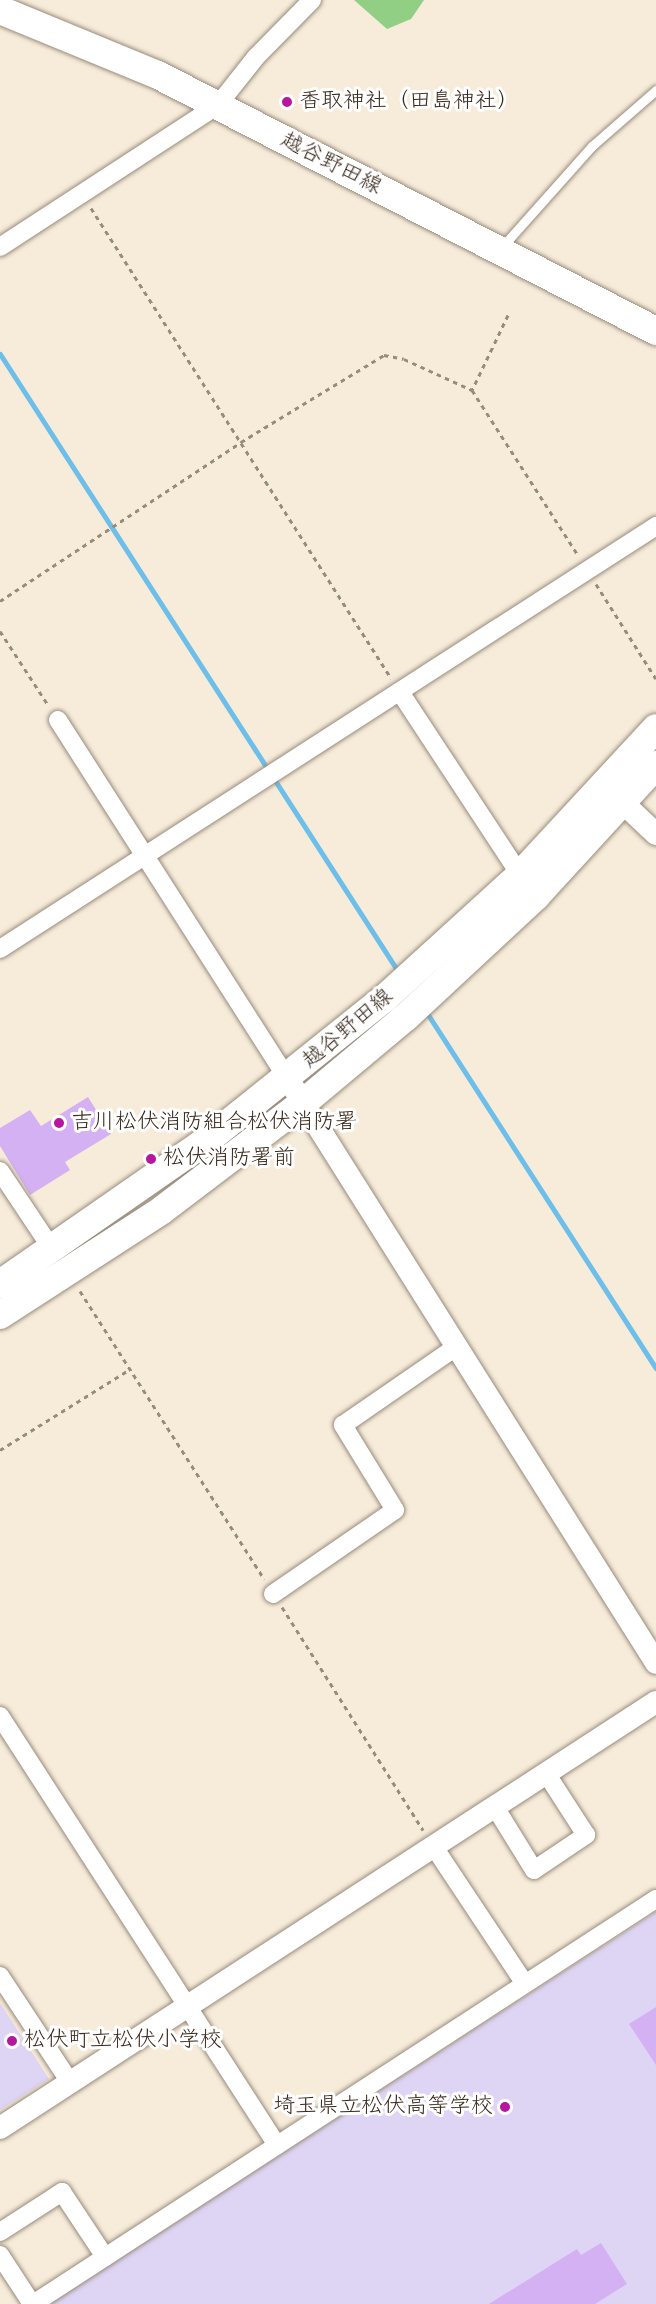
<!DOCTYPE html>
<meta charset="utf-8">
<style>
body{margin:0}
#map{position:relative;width:656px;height:2304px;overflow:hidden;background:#f7ecda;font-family:Mynerve,"Klee One",sans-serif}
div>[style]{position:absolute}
.built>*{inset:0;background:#ded5f5}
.green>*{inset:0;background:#91cf84}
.stream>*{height:5px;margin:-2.5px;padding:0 2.5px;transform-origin:2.5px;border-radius:2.5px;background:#6dbfe9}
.building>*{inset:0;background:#d4b1f3}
.path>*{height:3px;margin-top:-1.5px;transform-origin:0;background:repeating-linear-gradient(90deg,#998b7c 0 4.5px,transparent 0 9px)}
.roads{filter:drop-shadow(0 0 2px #998b7c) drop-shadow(0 0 2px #998b7c)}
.service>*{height:9px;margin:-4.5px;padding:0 4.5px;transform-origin:4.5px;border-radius:4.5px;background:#fff}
.minor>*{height:18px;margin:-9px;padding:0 9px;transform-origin:9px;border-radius:9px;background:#fff}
.tertiary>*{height:22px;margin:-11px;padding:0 11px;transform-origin:11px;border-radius:11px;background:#fff}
.primary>*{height:28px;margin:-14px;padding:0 14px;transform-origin:14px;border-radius:14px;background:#fff}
.dots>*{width:16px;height:16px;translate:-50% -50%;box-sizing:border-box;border:3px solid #fff;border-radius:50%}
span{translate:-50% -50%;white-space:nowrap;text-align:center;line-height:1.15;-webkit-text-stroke:6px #fff;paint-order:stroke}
.poi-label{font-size:22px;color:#3b2a1e}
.left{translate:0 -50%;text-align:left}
.right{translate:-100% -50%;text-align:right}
.street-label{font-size:22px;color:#3b2a1e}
</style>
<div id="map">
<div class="built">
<i style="clip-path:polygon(656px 1912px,656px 2304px,51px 2304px,52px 2302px)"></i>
<i style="clip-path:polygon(0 2003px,49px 2079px,0 2110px)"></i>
</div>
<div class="green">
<i style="clip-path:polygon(354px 0,424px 0,411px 19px,387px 29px)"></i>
</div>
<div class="stream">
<i style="left:0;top:354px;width:736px;rotate:57.19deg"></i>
<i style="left:425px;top:1010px;width:426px;rotate:57.2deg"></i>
</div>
<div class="building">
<i style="clip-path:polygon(88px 1097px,111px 1134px,65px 1162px,70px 1170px,30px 1195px,0 1146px,0 1128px,30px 1110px,41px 1126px)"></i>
<i style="clip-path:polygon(656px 2007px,656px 2065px,629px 2024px)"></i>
<i style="clip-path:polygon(601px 2243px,627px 2284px,595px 2304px,489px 2304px,577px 2249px,581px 2255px)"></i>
</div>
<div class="path">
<i style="left:91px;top:208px;width:558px;rotate:57.45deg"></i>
<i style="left:508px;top:315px;width:83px;rotate:115.6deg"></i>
<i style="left:472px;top:390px;width:196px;rotate:57.3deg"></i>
<i style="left:596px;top:584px;width:112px;rotate:57.7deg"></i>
<i style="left:0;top:601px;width:289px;rotate:-33.4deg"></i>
<i style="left:241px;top:442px;width:167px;rotate:-31.3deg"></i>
<i style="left:384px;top:355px;width:20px;rotate:11deg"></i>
<i style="left:404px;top:359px;width:75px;rotate:24.5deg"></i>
<i style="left:0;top:631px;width:88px;rotate:57deg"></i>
<i style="left:80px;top:1291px;width:342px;rotate:57.4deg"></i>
<i style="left:0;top:1450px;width:153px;rotate:-31.9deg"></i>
<i style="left:282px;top:1607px;width:264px;rotate:57.7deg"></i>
</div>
<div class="roads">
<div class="service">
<i style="left:502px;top:247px;width:135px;rotate:-48.3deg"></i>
<i style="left:592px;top:146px;width:85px;rotate:-41.2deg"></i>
</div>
<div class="minor">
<i style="left:0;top:247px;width:260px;rotate:-33.1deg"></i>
<i style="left:218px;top:105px;width:61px;rotate:-51.6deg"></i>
<i style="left:256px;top:57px;width:80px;rotate:-45.5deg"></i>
<i style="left:400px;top:692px;width:219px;rotate:56.7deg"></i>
<i style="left:58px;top:720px;width:426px;rotate:57.4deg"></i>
<i style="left:0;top:949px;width:781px;rotate:-32.81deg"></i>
<i style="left:0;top:1171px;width:94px;rotate:56.3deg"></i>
<i style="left:273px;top:1594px;width:148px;rotate:-34.5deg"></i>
<i style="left:395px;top:1510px;width:100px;rotate:-121.5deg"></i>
<i style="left:343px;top:1425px;width:137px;rotate:-34.6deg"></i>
<i style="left:0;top:1716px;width:511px;rotate:57.15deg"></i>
<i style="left:495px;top:1807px;width:74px;rotate:58.2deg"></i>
<i style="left:534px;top:1870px;width:63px;rotate:-33.9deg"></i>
<i style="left:586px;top:1835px;width:74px;rotate:-122.8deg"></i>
<i style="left:434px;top:1847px;width:164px;rotate:56.4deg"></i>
<i style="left:0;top:1976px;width:127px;rotate:56.6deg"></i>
<i style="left:0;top:2232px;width:74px;rotate:-32.8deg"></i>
<i style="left:62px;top:2192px;width:78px;rotate:56.5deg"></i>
<i style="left:0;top:2255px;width:59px;rotate:56.9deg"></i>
<i style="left:33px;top:2304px;width:743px;rotate:-33.03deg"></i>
</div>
<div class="tertiary">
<i style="left:622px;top:802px;width:47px;rotate:43.3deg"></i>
<i style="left:288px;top:1079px;width:690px;rotate:57.78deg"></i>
<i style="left:0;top:2128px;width:782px;rotate:-33deg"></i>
</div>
<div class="primary">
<i style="left:0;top:10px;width:171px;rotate:22.4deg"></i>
<i style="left:158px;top:75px;width:560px;rotate:27.21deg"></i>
<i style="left:0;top:1284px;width:256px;rotate:-34.8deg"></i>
<i style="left:210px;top:1138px;width:224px;rotate:-38.7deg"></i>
<i style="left:385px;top:998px;width:183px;rotate:-42.3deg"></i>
<i style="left:520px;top:875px;width:200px;rotate:-47.2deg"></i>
<i style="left:0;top:1315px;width:193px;rotate:-32.9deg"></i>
<i style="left:162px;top:1210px;width:177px;rotate:-37.2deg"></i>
<i style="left:303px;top:1103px;width:134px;rotate:-39.9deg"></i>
<i style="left:406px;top:1017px;width:178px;rotate:-42.9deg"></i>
<i style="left:536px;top:896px;width:178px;rotate:-47.5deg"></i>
</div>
</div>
<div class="dots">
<i style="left:287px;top:102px;background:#b5179e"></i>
<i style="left:59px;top:1123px;background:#b5179e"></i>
<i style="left:151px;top:1159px;background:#b5179e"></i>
<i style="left:12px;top:2041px;background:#b5179e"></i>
<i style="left:505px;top:2107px;background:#b5179e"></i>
</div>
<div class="poi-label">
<span class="left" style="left:299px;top:102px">香取神社（田島神社）</span>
<span class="left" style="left:71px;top:1123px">吉川松伏消防組合松伏消防署</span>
<span class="left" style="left:163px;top:1159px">松伏消防署前</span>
<span class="left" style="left:24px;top:2041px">松伏町立松伏小学校</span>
<span class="right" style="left:493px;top:2107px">埼玉県立松伏高等学校</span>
</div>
<div class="street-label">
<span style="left:331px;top:164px;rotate:27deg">越谷野田線</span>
<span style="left:348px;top:1029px;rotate:-40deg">越谷野田線</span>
</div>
</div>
